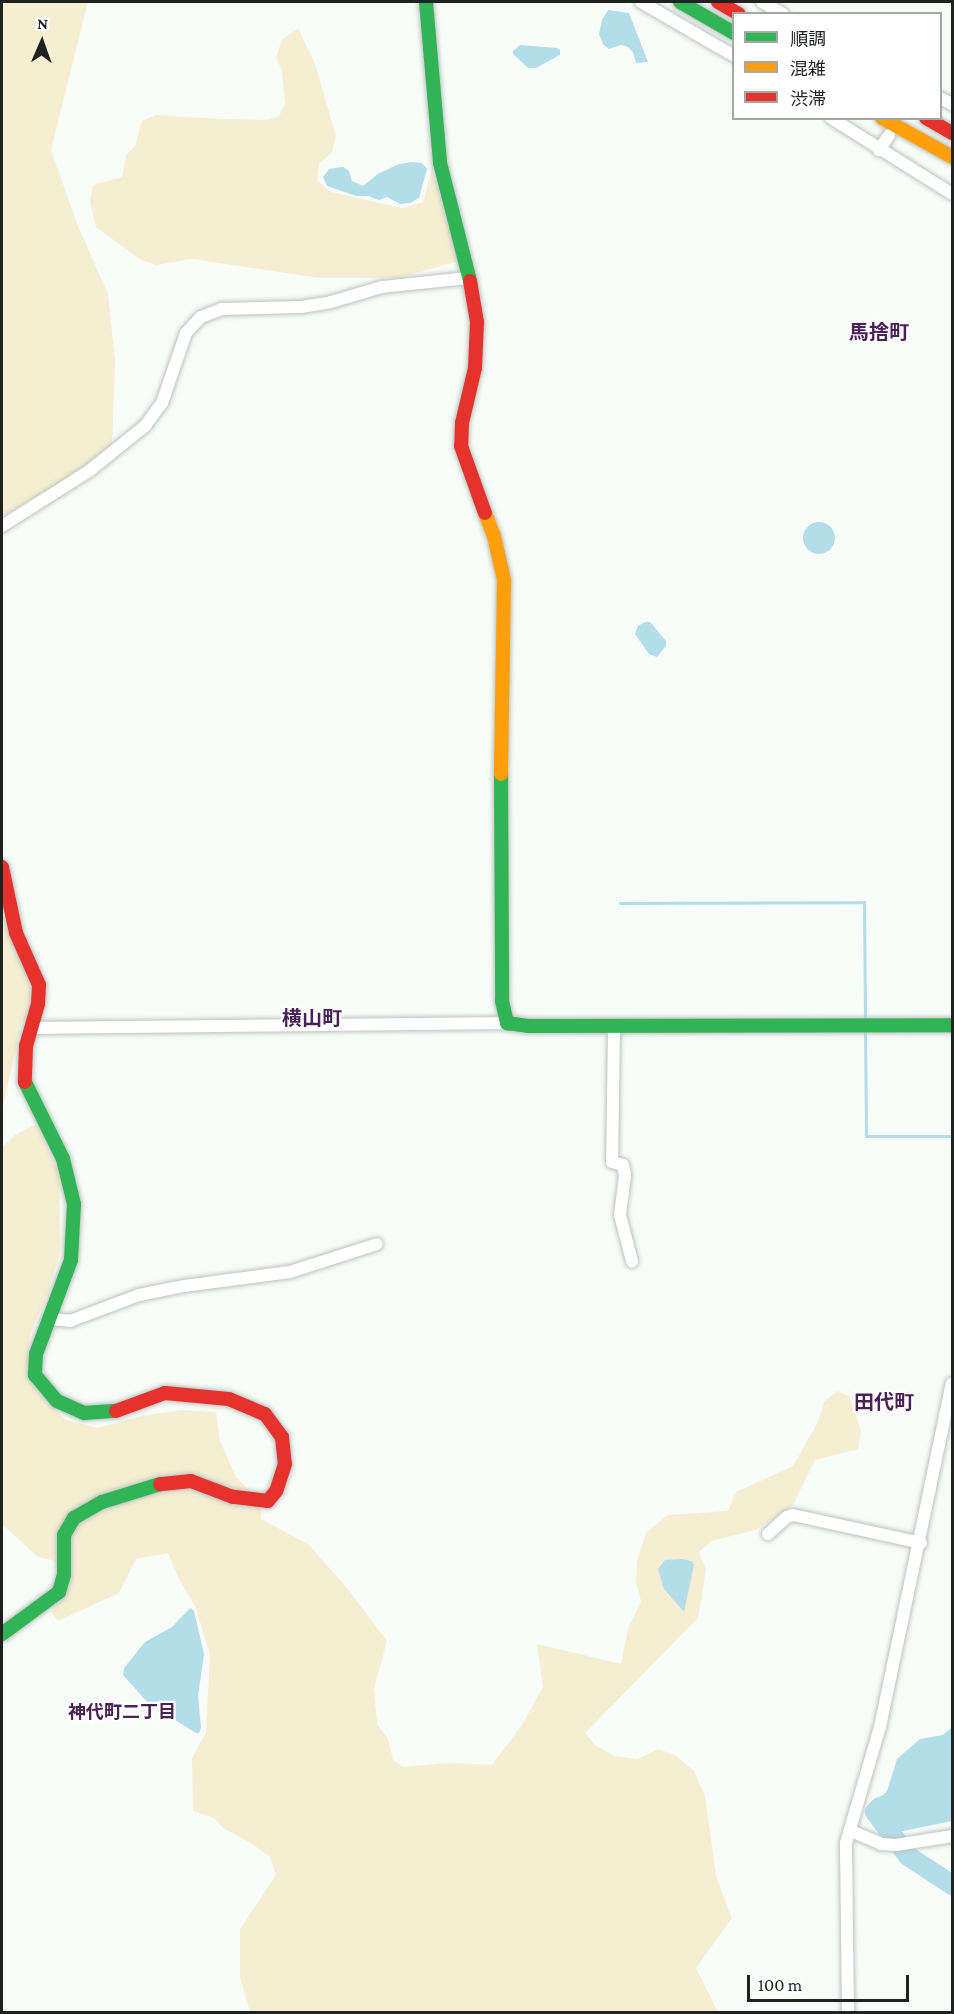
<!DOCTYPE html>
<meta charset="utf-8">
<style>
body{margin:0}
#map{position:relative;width:954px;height:2014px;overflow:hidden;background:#f7fcf8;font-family:"Crimson Pro","Noto Sans JP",serif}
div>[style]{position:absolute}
.green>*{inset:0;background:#f5eed2}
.water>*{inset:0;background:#b3dde9}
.round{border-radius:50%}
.stream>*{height:3px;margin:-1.5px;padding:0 1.5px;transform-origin:1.5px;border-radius:1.5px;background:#b3dde9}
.river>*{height:20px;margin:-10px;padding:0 10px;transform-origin:10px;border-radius:10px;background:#b3dde9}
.roads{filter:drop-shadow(0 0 2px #bec2bf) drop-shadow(0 0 2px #bec2bf)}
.street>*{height:12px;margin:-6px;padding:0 6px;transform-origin:6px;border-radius:6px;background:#fefffe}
.fast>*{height:14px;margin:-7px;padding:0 7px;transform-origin:7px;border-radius:7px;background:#30b455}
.slow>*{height:14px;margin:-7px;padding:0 7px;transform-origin:7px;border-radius:7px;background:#ff9f0a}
.jam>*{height:14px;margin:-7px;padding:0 7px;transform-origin:7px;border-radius:7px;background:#e5322d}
span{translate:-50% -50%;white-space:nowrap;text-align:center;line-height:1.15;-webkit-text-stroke:4.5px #fff;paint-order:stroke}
.neighbourhood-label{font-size:18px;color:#4a2155;font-weight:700}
.quarter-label{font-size:20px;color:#4a2155;font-weight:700}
.frame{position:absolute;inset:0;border:3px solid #1f2220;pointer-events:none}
.legend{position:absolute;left:732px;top:12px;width:210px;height:108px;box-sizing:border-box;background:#fff;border:2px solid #a5a7a6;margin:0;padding:8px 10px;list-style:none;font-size:18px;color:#1f2220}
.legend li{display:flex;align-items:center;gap:12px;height:30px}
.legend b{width:30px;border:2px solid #a5a7a6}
.north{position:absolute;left:12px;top:12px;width:60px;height:60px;-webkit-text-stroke:4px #fff;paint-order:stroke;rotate:2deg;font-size:16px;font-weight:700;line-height:24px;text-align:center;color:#1f2220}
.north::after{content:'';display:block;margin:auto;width:21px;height:27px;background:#1f2220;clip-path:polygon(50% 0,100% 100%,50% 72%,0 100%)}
.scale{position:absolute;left:747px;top:1975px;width:162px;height:27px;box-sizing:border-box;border:3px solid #1f2220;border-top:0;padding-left:8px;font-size:18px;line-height:21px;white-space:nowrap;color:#1f2220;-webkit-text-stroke:4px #fff;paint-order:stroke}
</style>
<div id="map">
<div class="green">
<i style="clip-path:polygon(2px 2px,88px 2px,51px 150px,77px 224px,108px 294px,115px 361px,112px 446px,86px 468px,2px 516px)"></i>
<i style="clip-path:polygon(298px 28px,315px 64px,336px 136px,332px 152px,319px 164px,317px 180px,330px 192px,402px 208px,423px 202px,432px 169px,459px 261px,399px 278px,320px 278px,192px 259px,156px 265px,138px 258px,96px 227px,90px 202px,93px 185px,122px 177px,126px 155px,135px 146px,142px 121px,156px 115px,223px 119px,267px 120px,279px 116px,285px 104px,282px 71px,276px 57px,282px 40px)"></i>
<i style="clip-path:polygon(8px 914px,30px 968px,31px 1022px,22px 1021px,2px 1111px,2px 915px)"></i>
<i style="clip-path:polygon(36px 1124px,59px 1173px,60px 1253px,46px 1298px,30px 1335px,27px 1359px,37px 1392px,66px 1420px,98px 1428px,141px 1416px,181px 1410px,216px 1412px,220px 1441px,236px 1477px,261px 1502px,261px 1519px,308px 1544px,347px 1588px,387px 1641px,374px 1688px,377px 1724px,388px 1739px,393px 1760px,403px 1767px,446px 1763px,492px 1765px,522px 1725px,543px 1687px,537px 1644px,621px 1664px,628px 1629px,641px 1601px,636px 1582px,637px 1561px,646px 1533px,668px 1515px,728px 1511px,736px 1492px,793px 1466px,818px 1422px,824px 1402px,837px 1391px,850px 1397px,861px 1431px,858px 1449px,815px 1460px,793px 1505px,755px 1530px,711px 1541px,699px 1552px,706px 1570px,698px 1618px,585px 1733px,595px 1745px,614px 1756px,637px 1759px,659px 1749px,676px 1756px,694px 1771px,705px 1796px,716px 1876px,732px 1918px,696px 1968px,718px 2012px,250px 2012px,240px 1977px,240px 1929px,276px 1875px,270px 1857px,251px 1843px,223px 1828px,214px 1818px,193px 1811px,192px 1758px,206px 1733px,210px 1655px,196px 1608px,179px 1579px,168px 1553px,136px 1559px,119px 1593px,58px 1621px,51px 1612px,65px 1590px,69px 1564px,38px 1557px,2px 1524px,2px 1148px,15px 1135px)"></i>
</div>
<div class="water">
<i style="clip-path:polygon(608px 10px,629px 13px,648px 62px,636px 63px,633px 52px,628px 47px,621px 45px,609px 49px,603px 44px,599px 34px,602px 20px)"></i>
<i style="clip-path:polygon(520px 45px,557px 48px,560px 50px,560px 55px,536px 68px,528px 68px,513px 54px,513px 51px)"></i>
<i style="clip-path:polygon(412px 162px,422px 163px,427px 169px,419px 198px,410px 203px,400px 204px,387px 197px,379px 200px,368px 196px,356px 196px,327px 186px,323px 177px,329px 169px,343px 167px,349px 171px,352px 181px,363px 186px,378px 174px,399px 164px)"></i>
<i class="round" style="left:803px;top:522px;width:32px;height:32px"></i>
<i style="clip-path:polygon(645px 622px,650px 622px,666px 641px,666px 646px,657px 657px,649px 654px,635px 634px,638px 626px)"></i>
<i style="clip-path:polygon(681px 1559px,692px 1561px,694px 1565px,684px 1612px,664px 1589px,658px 1569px,665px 1560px)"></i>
<i style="clip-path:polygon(190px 1608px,194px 1611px,204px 1654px,198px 1696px,201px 1728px,199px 1733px,196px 1733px,149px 1704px,123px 1675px,124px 1668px,145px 1642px,172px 1627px)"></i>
<i style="clip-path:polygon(952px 1727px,952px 1821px,898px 1832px,875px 1804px,887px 1791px,897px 1759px,920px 1739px,943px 1735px)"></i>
</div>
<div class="stream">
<i style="left:620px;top:903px;width:244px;rotate:-0.2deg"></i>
<i style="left:864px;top:902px;width:117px;rotate:89.5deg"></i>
<i style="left:865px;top:1032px;width:104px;rotate:89.4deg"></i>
<i style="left:866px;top:1136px;width:86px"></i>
</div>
<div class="river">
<i style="left:952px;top:1779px;width:77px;rotate:158.7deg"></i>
<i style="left:880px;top:1807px;width:7px;rotate:135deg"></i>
<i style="left:875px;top:1812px;width:55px;rotate:53.1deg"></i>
<i style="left:908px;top:1856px;width:53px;rotate:33.4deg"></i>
</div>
<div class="roads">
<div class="street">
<i style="left:641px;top:2px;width:108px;rotate:30.1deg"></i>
<i style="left:762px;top:2px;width:24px;rotate:30deg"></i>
<i style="left:940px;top:98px;width:13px;rotate:27deg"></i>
<i style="left:831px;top:118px;width:143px;rotate:32.1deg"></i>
<i style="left:879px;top:150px;width:18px;rotate:-56deg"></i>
<i style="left:2px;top:526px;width:103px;rotate:-32.3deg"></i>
<i style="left:89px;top:471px;width:72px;rotate:-38.8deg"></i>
<i style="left:145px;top:426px;width:29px;rotate:-54deg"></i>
<i style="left:162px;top:403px;width:74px;rotate:-71.1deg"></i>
<i style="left:186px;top:333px;width:22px;rotate:-47deg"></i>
<i style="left:201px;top:317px;width:22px;rotate:-21deg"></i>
<i style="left:222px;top:309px;width:79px;rotate:-1.5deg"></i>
<i style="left:301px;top:307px;width:30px;rotate:-9deg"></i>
<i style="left:331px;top:302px;width:53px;rotate:-16.4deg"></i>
<i style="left:382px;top:287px;width:85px;rotate:-6deg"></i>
<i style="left:614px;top:1026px;width:136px;rotate:90.8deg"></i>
<i style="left:612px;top:1162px;width:11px;rotate:15deg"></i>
<i style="left:623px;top:1165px;width:10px;rotate:79deg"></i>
<i style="left:625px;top:1175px;width:40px;rotate:97.1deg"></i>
<i style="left:620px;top:1215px;width:48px;rotate:75.4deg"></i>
<i style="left:32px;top:1028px;width:475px;rotate:-0.6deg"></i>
<i style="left:49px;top:1319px;width:21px;rotate:5deg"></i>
<i style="left:70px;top:1321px;width:74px;rotate:-20.6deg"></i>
<i style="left:139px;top:1295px;width:46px;rotate:-11.3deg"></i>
<i style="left:184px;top:1286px;width:107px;rotate:-7.5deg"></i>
<i style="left:290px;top:1272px;width:91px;rotate:-17.8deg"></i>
<i style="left:768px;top:1534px;width:25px;rotate:-42deg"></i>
<i style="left:787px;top:1517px;width:6px;rotate:-18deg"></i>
<i style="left:793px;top:1515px;width:131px;rotate:12.3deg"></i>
<i style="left:851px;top:1831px;width:33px;rotate:23deg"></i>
<i style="left:881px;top:1844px;width:15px;rotate:4deg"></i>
<i style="left:896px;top:1845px;width:57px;rotate:-9.1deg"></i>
<i style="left:848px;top:2012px;width:169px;rotate:-90.7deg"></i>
<i style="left:846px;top:1843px;width:121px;rotate:-73.7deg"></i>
<i style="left:880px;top:1727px;width:351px;rotate:-78.2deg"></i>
</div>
<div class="fast">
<i style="left:426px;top:2px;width:162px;rotate:85deg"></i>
<i style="left:440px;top:163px;width:122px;rotate:75.7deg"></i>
<i style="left:680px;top:2px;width:62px;rotate:29.9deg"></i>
<i style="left:501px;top:774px;width:227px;rotate:89.7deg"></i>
<i style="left:502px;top:1001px;width:23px;rotate:77deg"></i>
<i style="left:507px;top:1023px;width:21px;rotate:8deg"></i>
<i style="left:528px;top:1026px;width:424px;rotate:-0.1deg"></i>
<i style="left:25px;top:1082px;width:86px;rotate:63.7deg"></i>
<i style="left:63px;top:1159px;width:46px;rotate:76.3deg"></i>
<i style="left:74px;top:1204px;width:56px;rotate:93.1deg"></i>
<i style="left:71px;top:1260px;width:100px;rotate:110.4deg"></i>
<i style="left:36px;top:1354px;width:21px;rotate:93deg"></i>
<i style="left:35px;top:1375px;width:34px;rotate:50deg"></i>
<i style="left:57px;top:1401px;width:30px;rotate:24deg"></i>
<i style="left:84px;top:1413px;width:32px;rotate:-4deg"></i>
<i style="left:2px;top:1634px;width:71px;rotate:-36.4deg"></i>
<i style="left:59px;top:1592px;width:18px;rotate:-74deg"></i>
<i style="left:64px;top:1575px;width:40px;rotate:-90deg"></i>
<i style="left:64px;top:1535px;width:20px;rotate:-60deg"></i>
<i style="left:74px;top:1518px;width:32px;rotate:-30deg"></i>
<i style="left:102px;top:1502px;width:61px;rotate:-17.2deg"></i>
</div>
<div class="slow">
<i style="left:882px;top:118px;width:80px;rotate:29.1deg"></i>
<i style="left:485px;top:513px;width:25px;rotate:69deg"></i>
<i style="left:494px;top:536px;width:45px;rotate:77.2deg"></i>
<i style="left:504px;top:580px;width:194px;rotate:90.9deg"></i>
</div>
<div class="jam">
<i style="left:718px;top:2px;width:24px;rotate:30deg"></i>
<i style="left:926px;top:118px;width:30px;rotate:30deg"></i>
<i style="left:470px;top:281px;width:42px;rotate:80.3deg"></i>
<i style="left:477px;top:322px;width:46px;rotate:92.5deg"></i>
<i style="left:475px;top:368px;width:57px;rotate:103.3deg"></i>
<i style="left:462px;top:423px;width:23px;rotate:92deg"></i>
<i style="left:461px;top:446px;width:71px;rotate:70.3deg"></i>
<i style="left:2px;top:867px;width:67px;rotate:78deg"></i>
<i style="left:16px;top:933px;width:57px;rotate:66.1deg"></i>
<i style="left:39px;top:985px;width:19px;rotate:93deg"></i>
<i style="left:38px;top:1004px;width:44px;rotate:105.9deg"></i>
<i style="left:26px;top:1046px;width:36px;rotate:92deg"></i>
<i style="left:116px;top:1411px;width:52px;rotate:-20.2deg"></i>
<i style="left:165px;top:1393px;width:64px;rotate:5.4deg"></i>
<i style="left:229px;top:1399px;width:39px;rotate:23deg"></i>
<i style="left:265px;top:1414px;width:29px;rotate:54deg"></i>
<i style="left:282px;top:1437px;width:27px;rotate:84deg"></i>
<i style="left:285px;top:1464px;width:28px;rotate:108deg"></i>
<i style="left:276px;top:1491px;width:13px;rotate:129deg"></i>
<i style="left:268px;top:1501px;width:35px;rotate:-173deg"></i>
<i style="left:233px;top:1497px;width:45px;rotate:-159.1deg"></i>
<i style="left:191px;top:1481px;width:31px;rotate:174deg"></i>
</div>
</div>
<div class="neighbourhood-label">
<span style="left:122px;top:1712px">神代町二丁目</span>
</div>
<div class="quarter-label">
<span style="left:879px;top:332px">馬捨町</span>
<span style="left:312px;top:1018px">横山町</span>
<span style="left:884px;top:1402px">田代町</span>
</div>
<div class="frame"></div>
<ul class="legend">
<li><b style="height:8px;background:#30b455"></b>順調</li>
<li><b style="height:8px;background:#ff9f0a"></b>混雑</li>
<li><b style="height:8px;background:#e5322d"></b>渋滞</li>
</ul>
<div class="north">N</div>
<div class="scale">100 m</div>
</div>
